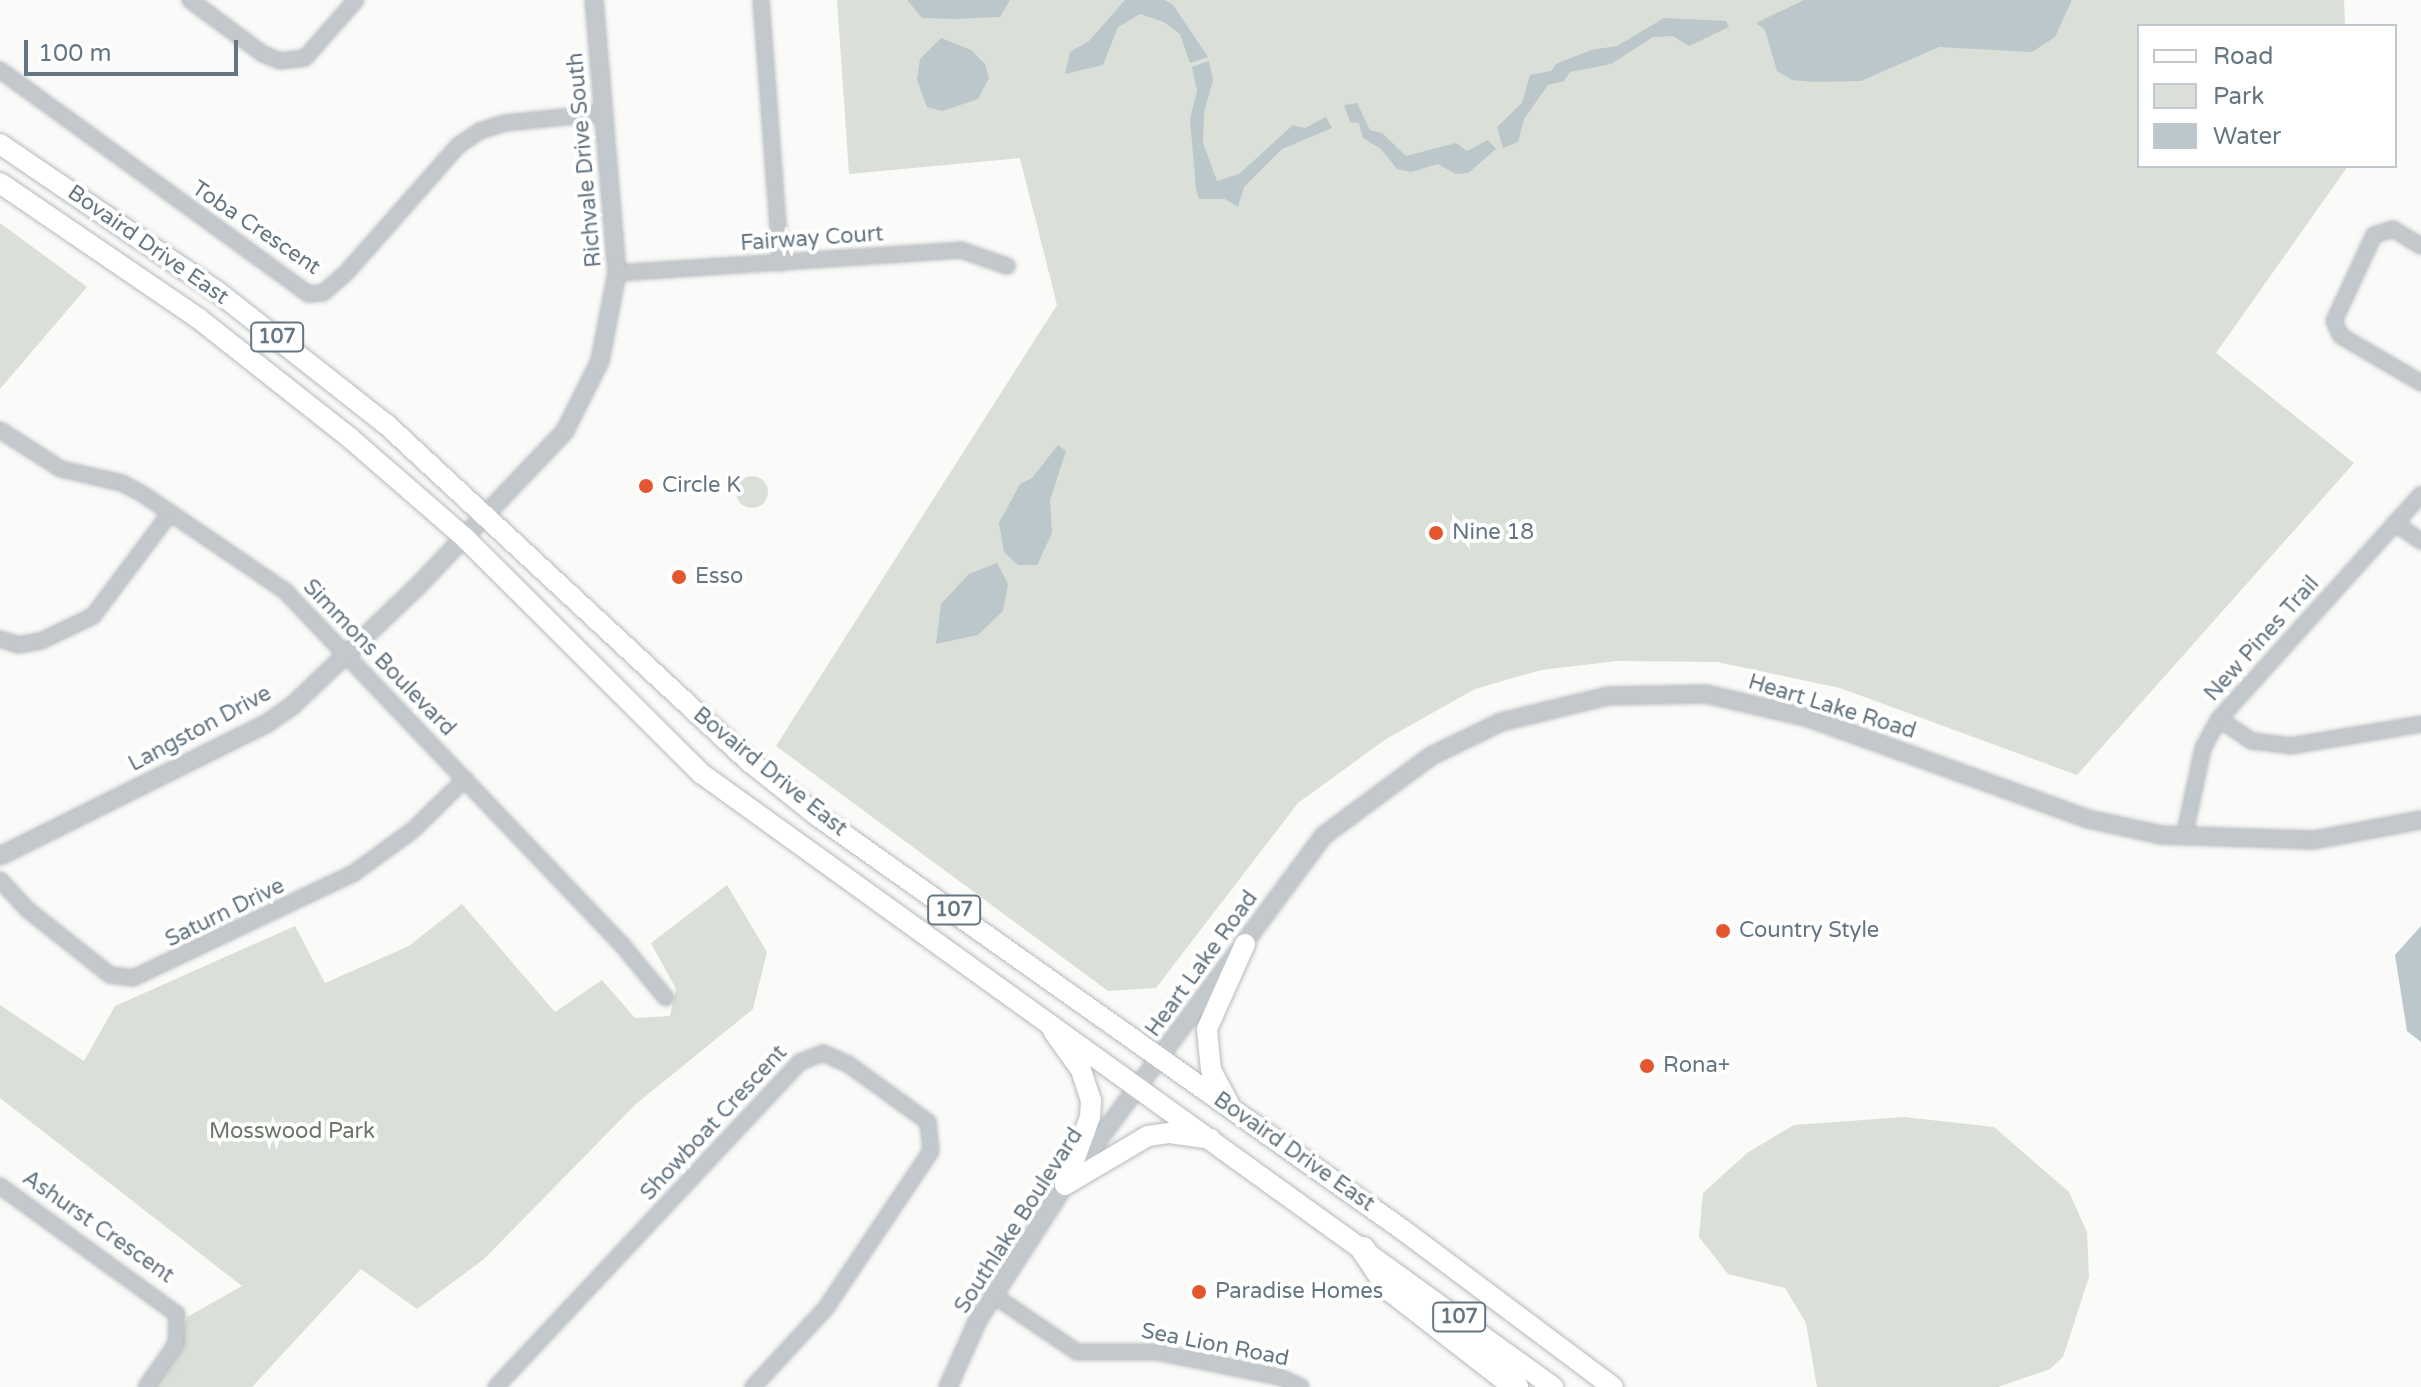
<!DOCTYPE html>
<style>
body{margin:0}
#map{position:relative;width:2421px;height:1387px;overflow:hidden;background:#fafaf8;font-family:"Varela Round",sans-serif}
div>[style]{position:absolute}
.green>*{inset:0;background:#dadfd7}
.round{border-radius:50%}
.water>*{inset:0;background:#bbc7cb}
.roads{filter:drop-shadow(0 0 2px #b5babe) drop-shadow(0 0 2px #b5babe)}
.minor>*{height:14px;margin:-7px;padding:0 7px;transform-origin:7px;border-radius:7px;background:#c3c8cc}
.tertiary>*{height:16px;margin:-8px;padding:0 8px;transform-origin:8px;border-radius:8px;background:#c3c8cc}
.primary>*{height:20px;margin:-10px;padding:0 10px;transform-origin:10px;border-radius:10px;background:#fff}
.motorway>*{height:24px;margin:-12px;padding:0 12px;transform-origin:12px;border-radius:12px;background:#fff}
.dots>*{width:22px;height:22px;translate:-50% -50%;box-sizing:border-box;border:4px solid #fff;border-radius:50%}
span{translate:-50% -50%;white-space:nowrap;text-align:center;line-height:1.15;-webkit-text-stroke:8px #fff;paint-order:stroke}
.shield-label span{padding:2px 6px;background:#fff;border:2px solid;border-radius:6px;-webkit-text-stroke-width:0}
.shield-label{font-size:20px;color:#657683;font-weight:700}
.street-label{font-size:22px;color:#657683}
.poi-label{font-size:22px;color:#657683}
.left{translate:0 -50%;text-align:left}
.park-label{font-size:22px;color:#687a64}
.legend{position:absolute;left:2137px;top:24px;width:260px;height:144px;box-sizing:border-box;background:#fff;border:2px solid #c1c8cd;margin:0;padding:10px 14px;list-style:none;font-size:24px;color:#657683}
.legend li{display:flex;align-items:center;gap:16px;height:40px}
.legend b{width:40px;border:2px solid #c1c8cd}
.scale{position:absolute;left:24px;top:40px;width:214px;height:36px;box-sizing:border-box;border:4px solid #657683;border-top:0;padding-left:10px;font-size:24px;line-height:28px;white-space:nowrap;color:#657683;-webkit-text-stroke:6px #fff;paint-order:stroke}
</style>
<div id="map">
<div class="green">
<i style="clip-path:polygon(837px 0,2344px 0,2345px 26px,2139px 26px,2139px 166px,2348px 166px,2216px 353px,2354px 463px,2077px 775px,1840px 688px,1717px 662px,1617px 661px,1541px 670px,1475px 689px,1386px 739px,1298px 803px,1156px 988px,1108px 991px,776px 746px,1057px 305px,1020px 158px,849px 174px)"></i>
<i style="clip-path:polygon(0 223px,87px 287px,0 389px)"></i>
<i class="round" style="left:736px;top:476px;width:32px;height:32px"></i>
<i style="clip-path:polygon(727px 885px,767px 952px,753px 1009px,636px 1104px,484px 1259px,417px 1309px,361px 1269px,252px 1387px,154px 1387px,179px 1351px,187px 1317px,242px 1286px,0 1098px,0 1005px,84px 1061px,115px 1006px,295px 926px,325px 983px,409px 946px,462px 904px,555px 1012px,602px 980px,635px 1018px,670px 1016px,676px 989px,651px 943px)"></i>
<i style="clip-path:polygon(1904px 1117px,1994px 1127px,2069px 1192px,2087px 1232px,2089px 1277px,2063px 1357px,2050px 1369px,1998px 1387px,1817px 1387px,1806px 1323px,1785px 1288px,1728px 1274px,1699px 1237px,1703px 1193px,1747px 1153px,1794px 1125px)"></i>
</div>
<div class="water">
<i style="clip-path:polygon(907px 0,1010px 0,1000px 17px,955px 19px,922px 18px)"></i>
<i style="clip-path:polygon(1125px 0,1165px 0,1173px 5px,1208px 57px,1190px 63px,1180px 34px,1164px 22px,1140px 14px,1118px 27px,1103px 65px,1065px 74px,1070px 52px,1089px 41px)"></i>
<i style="clip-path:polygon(1804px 0,2072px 0,2055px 37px,2032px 52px,1939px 47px,1861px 81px,1815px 82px,1792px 80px,1777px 71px,1765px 30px,1756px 23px)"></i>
<i style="clip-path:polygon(1664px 18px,1726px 21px,1729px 27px,1689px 46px,1673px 36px,1653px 37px,1611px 64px,1570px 72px,1564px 81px,1548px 85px,1524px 119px,1518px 142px,1503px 148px,1497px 127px,1522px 103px,1530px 75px,1551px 71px,1556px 64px,1591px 50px,1617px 46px)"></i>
<i style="clip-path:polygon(941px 38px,971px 50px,985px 64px,989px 78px,978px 99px,942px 111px,927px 107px,917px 80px,920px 59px)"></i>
<i style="clip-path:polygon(1209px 61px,1213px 80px,1204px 112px,1203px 143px,1217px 181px,1239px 174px,1293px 125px,1305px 128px,1326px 117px,1332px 128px,1282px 149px,1244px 187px,1238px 207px,1225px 199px,1199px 199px,1196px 189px,1190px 119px,1197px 91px,1192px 67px)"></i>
<i style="clip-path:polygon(1357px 103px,1370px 130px,1382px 133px,1406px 156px,1456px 143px,1467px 151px,1488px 140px,1496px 149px,1468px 173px,1456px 174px,1438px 164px,1411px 172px,1397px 169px,1381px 149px,1363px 138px,1359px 123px,1350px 122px,1344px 105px)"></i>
<i style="clip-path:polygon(1058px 445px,1066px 451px,1050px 500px,1052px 533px,1037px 565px,1018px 565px,1004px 552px,999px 523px,1020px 484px,1032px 478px)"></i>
<i style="clip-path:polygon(997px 563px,1008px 584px,1003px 611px,978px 635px,936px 644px,941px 604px,969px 574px)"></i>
<i style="clip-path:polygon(2421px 926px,2421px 1042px,2407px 1031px,2395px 955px)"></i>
</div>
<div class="roads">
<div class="minor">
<i style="left:190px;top:0;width:91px;rotate:36.5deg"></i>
<i style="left:263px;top:54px;width:18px;rotate:22deg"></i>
<i style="left:280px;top:61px;width:25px;rotate:-7deg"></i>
<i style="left:305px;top:58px;width:77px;rotate:-48.7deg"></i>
<i style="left:761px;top:0;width:264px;rotate:85.7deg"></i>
<i style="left:0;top:70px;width:381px;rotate:36deg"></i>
<i style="left:308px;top:294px;width:15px;rotate:-4deg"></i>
<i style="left:323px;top:293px;width:30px;rotate:-41deg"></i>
<i style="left:346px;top:273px;width:171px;rotate:-48.6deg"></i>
<i style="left:459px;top:145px;width:25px;rotate:-34deg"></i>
<i style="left:480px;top:131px;width:26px;rotate:-18deg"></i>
<i style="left:505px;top:123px;width:99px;rotate:-5.8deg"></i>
<i style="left:2421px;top:246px;width:33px;rotate:-149deg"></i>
<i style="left:2393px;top:229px;width:20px;rotate:162deg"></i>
<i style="left:2374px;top:235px;width:95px;rotate:114.9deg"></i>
<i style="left:2334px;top:321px;width:17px;rotate:65deg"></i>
<i style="left:2341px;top:336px;width:93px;rotate:30.4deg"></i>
<i style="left:617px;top:273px;width:345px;rotate:-3.8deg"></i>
<i style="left:961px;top:250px;width:49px;rotate:19.2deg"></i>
<i style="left:0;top:430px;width:72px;rotate:32.6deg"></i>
<i style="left:61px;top:469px;width:63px;rotate:12.9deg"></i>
<i style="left:122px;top:483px;width:21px;rotate:28deg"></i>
<i style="left:141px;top:493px;width:174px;rotate:34.2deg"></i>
<i style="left:285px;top:591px;width:490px;rotate:46.4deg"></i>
<i style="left:623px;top:946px;width:67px;rotate:50.4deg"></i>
<i style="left:2395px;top:523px;width:32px;rotate:35deg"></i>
<i style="left:0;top:639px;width:19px;rotate:18deg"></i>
<i style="left:18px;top:645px;width:23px;rotate:-10deg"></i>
<i style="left:41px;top:641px;width:58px;rotate:-25.7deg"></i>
<i style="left:93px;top:616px;width:129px;rotate:-53.2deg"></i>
<i style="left:2219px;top:719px;width:40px;rotate:34deg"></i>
<i style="left:2252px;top:741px;width:38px;rotate:7deg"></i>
<i style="left:2290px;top:746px;width:133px;rotate:-9.5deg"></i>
<i style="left:2184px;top:837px;width:91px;rotate:-77.9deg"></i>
<i style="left:2203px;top:748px;width:33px;rotate:-61deg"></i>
<i style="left:2219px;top:719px;width:302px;rotate:-48deg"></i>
<i style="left:0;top:880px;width:41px;rotate:47deg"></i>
<i style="left:28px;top:910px;width:105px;rotate:38.4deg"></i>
<i style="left:110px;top:975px;width:23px;rotate:7deg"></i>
<i style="left:133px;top:978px;width:245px;rotate:-25.4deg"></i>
<i style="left:354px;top:873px;width:73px;rotate:-36.1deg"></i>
<i style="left:413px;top:830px;width:73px;rotate:-44.4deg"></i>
<i style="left:0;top:1186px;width:218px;rotate:35.9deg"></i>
<i style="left:177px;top:1314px;width:30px;rotate:92deg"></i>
<i style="left:176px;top:1344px;width:52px;rotate:124.9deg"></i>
<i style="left:993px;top:1295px;width:102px;rotate:34.2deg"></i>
<i style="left:1077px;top:1352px;width:80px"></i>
<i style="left:1157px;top:1352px;width:126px;rotate:11.5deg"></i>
<i style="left:1280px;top:1377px;width:23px;rotate:25deg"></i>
<i style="left:496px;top:1387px;width:445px;rotate:-46.9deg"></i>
<i style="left:800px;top:1062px;width:25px;rotate:-21deg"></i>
<i style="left:823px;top:1053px;width:27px;rotate:24deg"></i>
<i style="left:848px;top:1064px;width:99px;rotate:35.9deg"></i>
<i style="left:928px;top:1122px;width:29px;rotate:84deg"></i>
<i style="left:931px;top:1151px;width:189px;rotate:123.8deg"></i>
<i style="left:826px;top:1308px;width:108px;rotate:132.7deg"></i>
</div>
<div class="tertiary">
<i style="left:0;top:856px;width:297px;rotate:-26.4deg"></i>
<i style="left:266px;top:724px;width:33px;rotate:-35deg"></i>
<i style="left:293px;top:705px;width:171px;rotate:-43.6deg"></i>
<i style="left:417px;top:587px;width:215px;rotate:-46.5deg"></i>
<i style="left:565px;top:431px;width:78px;rotate:-63.4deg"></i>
<i style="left:600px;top:361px;width:90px;rotate:-79.1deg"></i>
<i style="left:617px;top:273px;width:274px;rotate:-94.8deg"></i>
<i style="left:948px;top:1387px;width:73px;rotate:-65.9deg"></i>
<i style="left:978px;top:1320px;width:161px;rotate:-57.2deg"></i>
<i style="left:1065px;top:1185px;width:434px;rotate:-53.5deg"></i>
<i style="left:1323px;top:836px;width:134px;rotate:-36.5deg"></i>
<i style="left:1431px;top:756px;width:78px;rotate:-25.9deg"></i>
<i style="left:1501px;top:722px;width:110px;rotate:-13.7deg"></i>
<i style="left:1608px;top:696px;width:98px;rotate:-1.2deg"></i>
<i style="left:1706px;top:694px;width:103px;rotate:13deg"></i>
<i style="left:1806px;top:717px;width:300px;rotate:19.9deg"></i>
<i style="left:2088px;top:819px;width:76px;rotate:12.2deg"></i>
<i style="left:2162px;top:835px;width:152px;rotate:1.9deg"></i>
<i style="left:2314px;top:840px;width:109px;rotate:-10.6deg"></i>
</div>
<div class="primary">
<i style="left:0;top:144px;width:263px;rotate:34.2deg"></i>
<i style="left:218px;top:292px;width:214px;rotate:38.2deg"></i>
<i style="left:386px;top:424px;width:497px;rotate:42.9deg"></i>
<i style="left:750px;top:762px;width:88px;rotate:38.6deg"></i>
<i style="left:819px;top:817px;width:715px;rotate:35.27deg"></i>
<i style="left:1403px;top:1230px;width:262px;rotate:36.8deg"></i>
<i style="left:0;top:183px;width:240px;rotate:34.3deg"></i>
<i style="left:198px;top:318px;width:194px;rotate:38.3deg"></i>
<i style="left:350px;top:438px;width:152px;rotate:41deg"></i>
<i style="left:465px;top:538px;width:334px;rotate:44.9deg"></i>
<i style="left:702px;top:774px;width:1049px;rotate:35.77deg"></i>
<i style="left:1053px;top:1031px;width:48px;rotate:54.3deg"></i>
<i style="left:1081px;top:1070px;width:32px;rotate:72deg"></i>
<i style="left:1091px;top:1100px;width:17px;rotate:93deg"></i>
<i style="left:1090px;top:1117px;width:72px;rotate:110.2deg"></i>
<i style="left:1229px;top:1104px;width:38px;rotate:-118deg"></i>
<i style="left:1211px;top:1070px;width:41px;rotate:-95.6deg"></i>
<i style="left:1207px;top:1029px;width:93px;rotate:-65.9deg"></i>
<i style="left:1065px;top:1185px;width:96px;rotate:-30.6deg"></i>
<i style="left:1148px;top:1136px;width:22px;rotate:-8deg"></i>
<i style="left:1170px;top:1133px;width:41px;rotate:8.3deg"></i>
</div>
<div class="motorway">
<i style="left:1363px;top:1249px;width:47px;rotate:56.3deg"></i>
<i style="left:1389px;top:1288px;width:161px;rotate:37.9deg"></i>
</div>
</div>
<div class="dots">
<i style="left:646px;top:486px;background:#e4572e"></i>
<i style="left:1436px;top:533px;background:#e4572e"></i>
<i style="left:679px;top:577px;background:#e4572e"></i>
<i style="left:1723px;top:931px;background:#e4572e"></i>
<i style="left:1647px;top:1066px;background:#e4572e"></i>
<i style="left:1199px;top:1292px;background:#e4572e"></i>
</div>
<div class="shield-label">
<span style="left:277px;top:337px">107</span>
<span style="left:954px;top:910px">107</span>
<span style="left:1459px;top:1317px">107</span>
</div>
<div class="street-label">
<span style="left:585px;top:160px;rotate:-95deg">Richvale Drive South</span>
<span style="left:256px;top:228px;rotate:34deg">Toba Crescent</span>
<span style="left:812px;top:239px;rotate:-4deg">Fairway Court</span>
<span style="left:148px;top:245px;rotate:35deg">Bovaird Drive East</span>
<span style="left:2262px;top:639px;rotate:-48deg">New Pines Trail</span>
<span style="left:379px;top:658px;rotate:46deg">Simmons Boulevard</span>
<span style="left:1832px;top:707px;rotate:17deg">Heart Lake Road</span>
<span style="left:200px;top:729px;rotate:-28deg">Langston Drive</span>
<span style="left:770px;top:772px;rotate:39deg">Bovaird Drive East</span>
<span style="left:225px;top:913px;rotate:-26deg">Saturn Drive</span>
<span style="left:1202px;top:964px;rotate:-54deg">Heart Lake Road</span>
<span style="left:714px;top:1123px;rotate:-47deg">Showboat Crescent</span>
<span style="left:1294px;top:1152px;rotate:35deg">Bovaird Drive East</span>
<span style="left:1019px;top:1221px;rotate:-57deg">Southlake Boulevard</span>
<span style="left:98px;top:1227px;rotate:35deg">Ashurst Crescent</span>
<span style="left:1215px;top:1345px;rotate:11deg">Sea Lion Road</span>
</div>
<div class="poi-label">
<span class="left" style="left:662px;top:486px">Circle K</span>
<span class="left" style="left:1452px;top:533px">Nine 18</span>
<span class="left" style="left:695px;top:577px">Esso</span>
<span class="left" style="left:1739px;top:931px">Country Style</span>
<span class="left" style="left:1663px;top:1066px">Rona+</span>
<span class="left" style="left:1215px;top:1292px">Paradise Homes</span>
</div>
<div class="park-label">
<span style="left:292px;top:1132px">Mosswood Park</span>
</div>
<ul class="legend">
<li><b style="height:10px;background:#fff"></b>Road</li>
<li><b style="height:22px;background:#dadfd7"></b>Park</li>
<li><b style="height:22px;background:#bbc7cb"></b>Water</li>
</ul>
<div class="scale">100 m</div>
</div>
